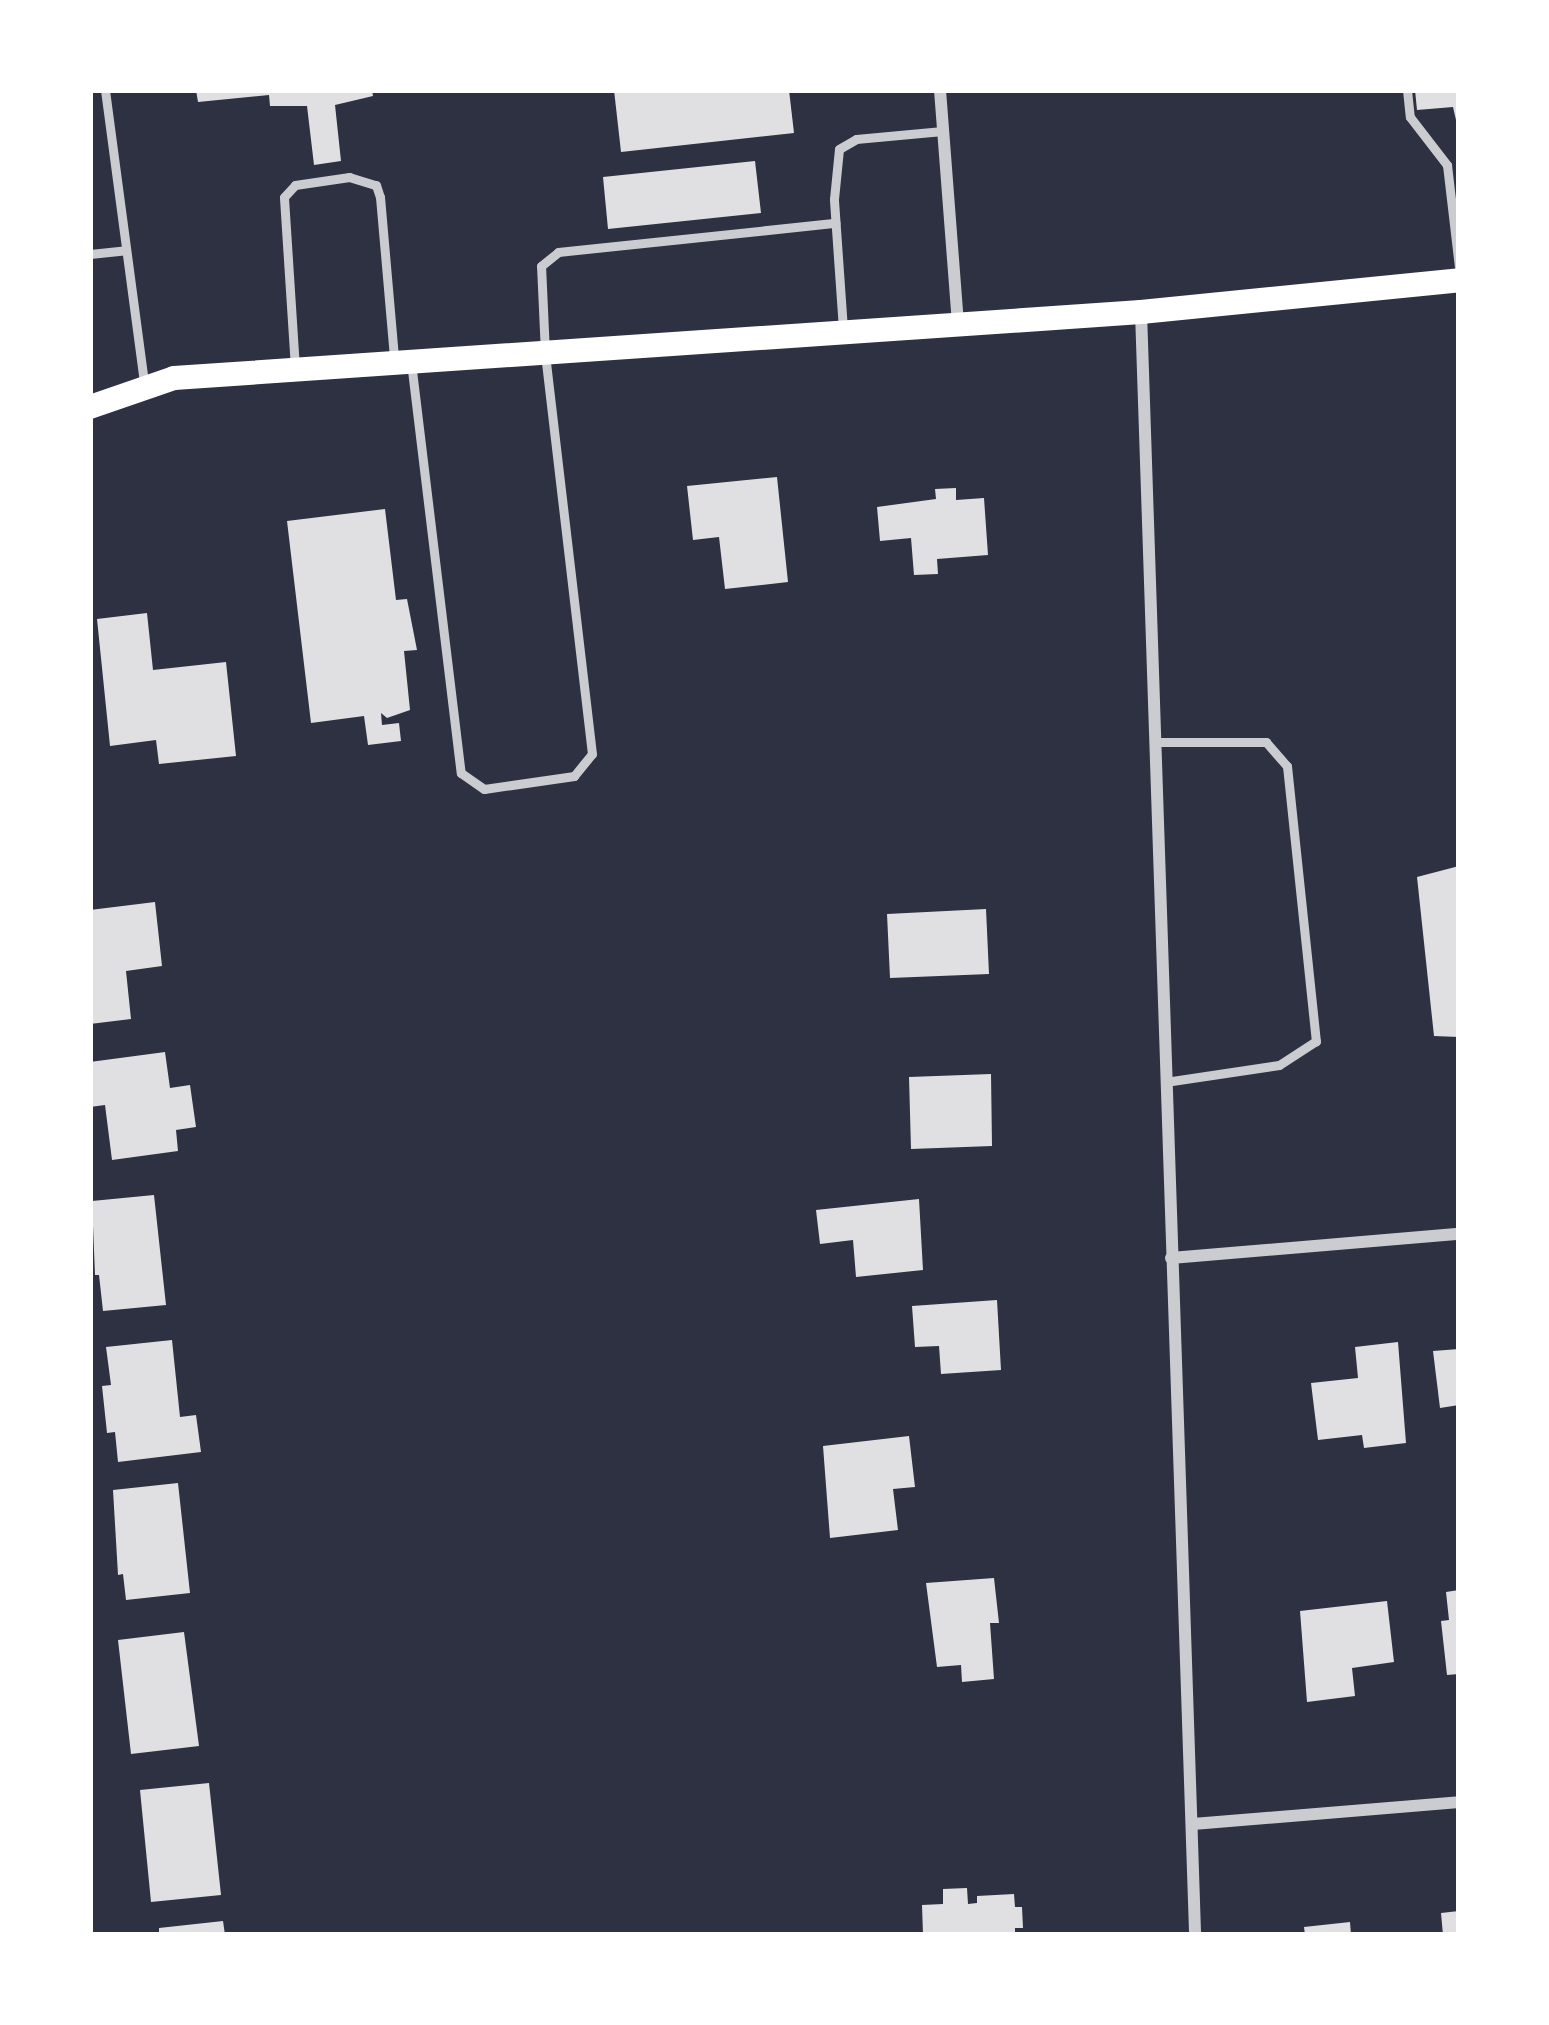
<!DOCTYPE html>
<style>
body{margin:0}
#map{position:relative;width:1549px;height:2025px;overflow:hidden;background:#2d3142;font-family:Mulish,sans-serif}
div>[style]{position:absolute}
.building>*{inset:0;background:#e0e0e3}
.service>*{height:9px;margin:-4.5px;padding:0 4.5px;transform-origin:4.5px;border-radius:4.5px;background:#caccd0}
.minor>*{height:12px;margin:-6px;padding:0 6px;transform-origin:6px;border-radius:6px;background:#caccd0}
.secondary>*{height:24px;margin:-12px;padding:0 12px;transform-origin:12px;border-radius:12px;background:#fff}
span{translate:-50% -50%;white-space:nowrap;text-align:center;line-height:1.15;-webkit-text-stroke:9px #fff;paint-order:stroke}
.frame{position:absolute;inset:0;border:93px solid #fff;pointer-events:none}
</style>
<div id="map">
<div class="building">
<i style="clip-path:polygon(196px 90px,372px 90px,373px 96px,335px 105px,341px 161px,314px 165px,307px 106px,270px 106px,269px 95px,198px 102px)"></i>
<i style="clip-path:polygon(614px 90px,789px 90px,794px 133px,621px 152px)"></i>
<i style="clip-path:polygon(1415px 90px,1459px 90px,1459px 133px,1453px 107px,1417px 110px)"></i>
<i style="clip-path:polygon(755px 161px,761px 213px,608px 229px,603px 177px)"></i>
<i style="clip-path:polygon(777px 477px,788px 582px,725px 589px,719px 537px,693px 540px,687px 486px)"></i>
<i style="clip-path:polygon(956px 488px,956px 500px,984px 498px,988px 555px,937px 559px,938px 574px,914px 575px,911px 538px,880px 541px,877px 507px,936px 499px,935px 489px)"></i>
<i style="clip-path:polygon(385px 509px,396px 600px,407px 599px,417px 650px,404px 651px,410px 710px,387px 718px,381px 713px,382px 725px,399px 723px,401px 741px,368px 745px,364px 716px,311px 723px,287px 521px)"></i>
<i style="clip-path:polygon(147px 613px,153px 670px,226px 662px,236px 756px,159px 764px,156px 740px,110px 746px,97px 619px)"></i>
<i style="clip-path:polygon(1459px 866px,1459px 1037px,1434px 1036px,1417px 877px)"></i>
<i style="clip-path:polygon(155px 902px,162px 966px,126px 971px,131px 1019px,90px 1024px,90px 910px)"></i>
<i style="clip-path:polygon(986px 909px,989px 974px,890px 978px,887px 914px)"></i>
<i style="clip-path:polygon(165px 1052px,170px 1088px,190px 1085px,196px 1127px,176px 1130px,178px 1151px,112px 1160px,105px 1105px,90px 1107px,90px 1062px)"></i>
<i style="clip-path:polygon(991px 1074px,992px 1146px,911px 1149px,909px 1077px)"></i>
<i style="clip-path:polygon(154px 1195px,166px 1305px,103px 1311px,99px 1275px,95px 1275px,92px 1201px)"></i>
<i style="clip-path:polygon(919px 1199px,923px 1270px,856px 1277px,853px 1240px,820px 1244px,816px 1210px)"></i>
<i style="clip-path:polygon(997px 1300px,1001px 1370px,941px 1374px,939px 1346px,915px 1347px,912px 1306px)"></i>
<i style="clip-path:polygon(172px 1340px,180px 1417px,196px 1415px,201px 1452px,118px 1462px,115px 1432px,107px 1433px,102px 1386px,111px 1385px,106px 1347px)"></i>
<i style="clip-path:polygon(1398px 1342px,1406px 1443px,1364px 1448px,1362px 1435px,1318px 1440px,1311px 1383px,1358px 1378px,1355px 1347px)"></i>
<i style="clip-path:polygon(1459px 1349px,1459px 1405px,1440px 1408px,1433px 1351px)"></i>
<i style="clip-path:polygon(909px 1436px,915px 1487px,893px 1489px,898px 1530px,830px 1538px,823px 1446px)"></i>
<i style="clip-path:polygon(178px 1483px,190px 1593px,126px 1600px,123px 1574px,118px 1575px,113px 1490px)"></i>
<i style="clip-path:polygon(994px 1578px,999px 1623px,990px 1623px,994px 1679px,962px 1682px,961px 1665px,937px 1667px,926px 1583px)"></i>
<i style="clip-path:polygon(1459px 1590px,1459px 1674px,1447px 1675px,1441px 1621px,1449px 1620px,1446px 1592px)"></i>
<i style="clip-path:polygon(1387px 1601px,1394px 1662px,1352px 1668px,1355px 1696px,1307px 1702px,1300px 1611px)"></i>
<i style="clip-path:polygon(184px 1632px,199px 1746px,131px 1754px,118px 1640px)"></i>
<i style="clip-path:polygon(209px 1783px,221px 1895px,151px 1902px,140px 1790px)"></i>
<i style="clip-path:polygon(967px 1888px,968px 1904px,977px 1903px,977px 1896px,1014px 1894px,1015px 1907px,1022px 1907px,1023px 1928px,1015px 1928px,1015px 1935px,923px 1935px,922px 1905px,943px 1904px,943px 1889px)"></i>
<i style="clip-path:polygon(1459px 1911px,1459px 1935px,1443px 1935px,1441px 1913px)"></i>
<i style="clip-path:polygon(223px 1921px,225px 1935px,159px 1935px,159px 1928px)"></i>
<i style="clip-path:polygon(1350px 1922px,1351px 1935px,1305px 1935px,1304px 1927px)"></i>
</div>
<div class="service">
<i style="left:105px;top:90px;width:296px;rotate:82.4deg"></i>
<i style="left:1407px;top:90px;width:27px;rotate:84deg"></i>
<i style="left:1410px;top:117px;width:61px;rotate:52.4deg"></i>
<i style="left:1447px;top:165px;width:103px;rotate:83.3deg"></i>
<i style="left:90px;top:254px;width:36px;rotate:-6deg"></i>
<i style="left:843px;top:329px;width:130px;rotate:-94deg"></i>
<i style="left:834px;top:199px;width:50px;rotate:-84.3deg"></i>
<i style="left:839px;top:149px;width:20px;rotate:-30deg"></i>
<i style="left:856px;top:139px;width:87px;rotate:-5.3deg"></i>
<i style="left:411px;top:362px;width:414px;rotate:83.1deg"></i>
<i style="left:461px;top:773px;width:28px;rotate:35deg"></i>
<i style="left:484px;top:789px;width:91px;rotate:-8.2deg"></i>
<i style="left:574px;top:776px;width:28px;rotate:-51deg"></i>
<i style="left:592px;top:754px;width:404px;rotate:-96.7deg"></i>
<i style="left:545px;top:353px;width:87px;rotate:-92.6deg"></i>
<i style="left:541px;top:266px;width:22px;rotate:-39deg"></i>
<i style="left:558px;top:252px;width:279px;rotate:-6deg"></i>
<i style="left:295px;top:368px;width:171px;rotate:-93.7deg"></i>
<i style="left:284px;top:197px;width:16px;rotate:-47deg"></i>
<i style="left:295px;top:185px;width:55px;rotate:-8.4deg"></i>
<i style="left:349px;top:177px;width:28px;rotate:17deg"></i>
<i style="left:376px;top:185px;width:13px;rotate:72deg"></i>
<i style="left:380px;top:197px;width:162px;rotate:85deg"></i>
<i style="left:1155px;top:742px;width:111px"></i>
<i style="left:1266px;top:742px;width:32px;rotate:49deg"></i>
<i style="left:1287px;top:766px;width:277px;rotate:84deg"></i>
<i style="left:1316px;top:1041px;width:44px;rotate:147deg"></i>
<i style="left:1279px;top:1065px;width:115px;rotate:171.5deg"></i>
</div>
<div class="minor">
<i style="left:940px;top:90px;width:237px;rotate:85.6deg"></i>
<i style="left:1141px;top:312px;width:1624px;rotate:88.09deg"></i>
<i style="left:1171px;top:1258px;width:289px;rotate:-4.8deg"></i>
<i style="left:1193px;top:1824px;width:267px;rotate:-4.7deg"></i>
</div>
<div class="secondary">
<i style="left:90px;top:407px;width:89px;rotate:-19deg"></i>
<i style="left:174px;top:378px;width:969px;rotate:-3.9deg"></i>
<i style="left:1141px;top:312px;width:320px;rotate:-5.7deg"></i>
</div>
<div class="frame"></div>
</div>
